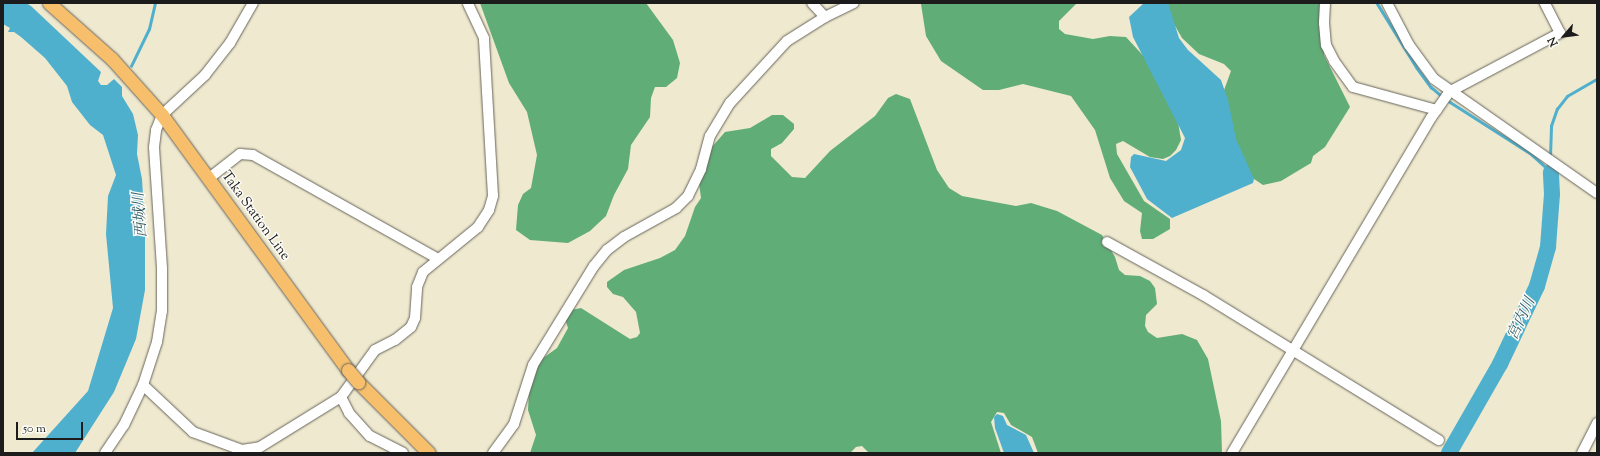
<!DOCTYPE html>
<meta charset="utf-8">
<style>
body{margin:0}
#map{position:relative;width:1600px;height:456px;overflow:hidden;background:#efe9cf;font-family:"Sorts Mill Goudy","Noto Serif JP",serif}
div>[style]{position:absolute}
.forest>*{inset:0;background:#60ad78}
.water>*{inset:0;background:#4fb0ce}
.stream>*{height:2.5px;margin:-1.25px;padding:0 1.25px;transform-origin:1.25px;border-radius:1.25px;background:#4fb0ce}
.river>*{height:16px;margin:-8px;padding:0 8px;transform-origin:8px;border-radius:8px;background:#4fb0ce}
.roads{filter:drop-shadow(0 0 1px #66645b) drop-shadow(0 0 1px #66645b)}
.minor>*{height:10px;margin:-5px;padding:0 5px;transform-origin:5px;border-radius:5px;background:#fff}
.major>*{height:13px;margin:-6.5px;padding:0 6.5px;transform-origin:6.5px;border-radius:6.5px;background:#f7bf6c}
.bridges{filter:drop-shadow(0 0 1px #66645b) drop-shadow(0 0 1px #66645b)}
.major-bridge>*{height:13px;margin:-6.5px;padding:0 6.5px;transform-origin:6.5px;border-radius:6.5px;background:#f7bf6c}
span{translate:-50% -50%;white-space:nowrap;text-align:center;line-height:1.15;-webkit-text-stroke:3px #fdfcf7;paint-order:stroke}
.street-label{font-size:14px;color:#1c1c1c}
.water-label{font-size:15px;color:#335f6c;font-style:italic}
.frame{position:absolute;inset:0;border:4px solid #1c1c1c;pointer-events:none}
.north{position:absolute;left:1544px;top:16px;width:40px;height:40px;-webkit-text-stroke:3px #fdfcf7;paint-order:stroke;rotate:242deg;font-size:11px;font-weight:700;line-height:16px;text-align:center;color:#1c1c1c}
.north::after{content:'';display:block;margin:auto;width:14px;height:18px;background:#1c1c1c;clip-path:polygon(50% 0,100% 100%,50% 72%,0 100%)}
.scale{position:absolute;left:16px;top:422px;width:67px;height:18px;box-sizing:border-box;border:2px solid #1c1c1c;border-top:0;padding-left:5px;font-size:12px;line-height:14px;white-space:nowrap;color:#1c1c1c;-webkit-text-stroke:3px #fdfcf7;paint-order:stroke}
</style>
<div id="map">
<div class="forest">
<i style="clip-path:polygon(480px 3px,646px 3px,673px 40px,680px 63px,677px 78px,666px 87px,655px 87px,651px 98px,650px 117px,631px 145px,628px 169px,614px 195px,606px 216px,590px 231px,568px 243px,530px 240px,516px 230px,518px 205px,523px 194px,531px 188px,537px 155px,527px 112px,509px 83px)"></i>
<i style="clip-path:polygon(1077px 3px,1059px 21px,1059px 29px,1065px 34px,1093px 39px,1110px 36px,1126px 37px,1149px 62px,1177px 116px,1181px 140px,1176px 150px,1170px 156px,1163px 159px,1150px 157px,1123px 141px,1116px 144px,1117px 154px,1144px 201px,1170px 219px,1170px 229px,1153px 239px,1142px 239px,1140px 231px,1142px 213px,1124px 201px,1110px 178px,1095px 130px,1071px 96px,1023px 84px,999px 90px,983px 90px,941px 61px,926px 36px,921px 4px)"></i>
<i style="clip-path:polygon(1162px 3px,1323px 3px,1324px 55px,1350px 107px,1325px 147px,1313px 156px,1311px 163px,1281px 181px,1263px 185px,1251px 177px,1235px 142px,1223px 93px,1231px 71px,1224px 64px,1199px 54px,1182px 38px)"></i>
<i style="clip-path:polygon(896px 94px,910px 99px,937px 170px,949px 188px,962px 196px,1016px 206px,1031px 203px,1057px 211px,1102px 235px,1115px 257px,1119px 270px,1125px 275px,1140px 276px,1150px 281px,1155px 288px,1157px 304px,1146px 315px,1145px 326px,1148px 332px,1157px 338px,1182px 334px,1197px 340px,1208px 359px,1221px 421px,1222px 453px,1038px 453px,1032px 437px,1011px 425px,1004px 413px,997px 412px,991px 422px,1001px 453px,869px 453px,862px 446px,856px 447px,850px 453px,530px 453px,536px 435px,528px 410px,529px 390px,539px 361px,557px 348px,568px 328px,565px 319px,571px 310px,581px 308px,630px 339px,637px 337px,640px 333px,636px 312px,623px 297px,613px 294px,607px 287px,607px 282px,624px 270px,660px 258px,675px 250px,685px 236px,695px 207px,701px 198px,699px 183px,711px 148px,725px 132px,750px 128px,772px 115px,783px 115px,794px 124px,794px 129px,782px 143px,771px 149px,771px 156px,792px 177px,805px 178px,830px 151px,875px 116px,888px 98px)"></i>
</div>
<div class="water">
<i style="clip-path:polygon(3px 3px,26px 3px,31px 6px,101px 72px,98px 81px,101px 85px,107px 85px,114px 79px,122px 87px,122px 96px,133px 114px,138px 135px,137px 154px,142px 179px,145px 230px,145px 290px,136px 339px,114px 392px,75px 453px,32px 453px,88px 391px,113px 308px,106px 234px,108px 196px,116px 175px,103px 135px,90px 125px,72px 102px,67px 86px,45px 58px,21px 37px,14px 32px,8px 32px,10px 28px,3px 24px)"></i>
<i style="clip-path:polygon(1144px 3px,1168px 3px,1179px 38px,1188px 50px,1221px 80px,1228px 100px,1236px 139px,1254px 179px,1253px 183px,1172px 218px,1147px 199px,1130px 167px,1131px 157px,1134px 154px,1166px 161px,1181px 150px,1185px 138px,1133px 37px,1129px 17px)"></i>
<i style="clip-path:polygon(997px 414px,1003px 416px,1007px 425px,1026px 435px,1034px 453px,1004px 453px,995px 428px,994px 417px)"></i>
</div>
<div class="stream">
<i style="left:1377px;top:3px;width:76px;rotate:58.4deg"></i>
<i style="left:1417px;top:68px;width:24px;rotate:54deg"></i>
<i style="left:1431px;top:87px;width:16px;rotate:40deg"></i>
<i style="left:131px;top:66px;width:41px;rotate:-64.1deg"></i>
<i style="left:149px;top:29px;width:27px;rotate:-77deg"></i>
<i style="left:1447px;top:100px;width:98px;rotate:32.6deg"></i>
<i style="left:1530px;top:153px;width:28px;rotate:42deg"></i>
<i style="left:1550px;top:156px;width:30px;rotate:-88deg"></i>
<i style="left:1551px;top:126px;width:18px;rotate:-71deg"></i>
<i style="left:1557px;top:109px;width:16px;rotate:-52deg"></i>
<i style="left:1567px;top:96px;width:34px;rotate:-30deg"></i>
</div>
<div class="river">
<i style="left:1449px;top:453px;width:103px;rotate:-60.2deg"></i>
<i style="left:1500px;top:364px;width:86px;rotate:-64.6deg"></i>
<i style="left:1537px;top:286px;width:41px;rotate:-74.2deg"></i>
<i style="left:1548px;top:247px;width:53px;rotate:-85.7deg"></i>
<i style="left:1552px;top:194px;width:22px;rotate:-93deg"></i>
</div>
<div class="roads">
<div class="minor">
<i style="left:812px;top:3px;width:19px;rotate:47deg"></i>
<i style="left:1325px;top:3px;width:20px;rotate:93deg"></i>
<i style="left:1324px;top:23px;width:22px;rotate:85deg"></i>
<i style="left:1326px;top:45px;width:18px;rotate:63deg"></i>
<i style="left:1334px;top:61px;width:32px;rotate:54deg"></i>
<i style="left:1353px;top:87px;width:87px;rotate:15.3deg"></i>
<i style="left:1387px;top:3px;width:47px;rotate:62.4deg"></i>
<i style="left:1409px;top:45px;width:42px;rotate:53.7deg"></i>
<i style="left:1434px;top:79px;width:199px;rotate:35deg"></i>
<i style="left:208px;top:179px;width:41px;rotate:-38deg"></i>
<i style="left:240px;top:154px;width:13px;rotate:4deg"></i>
<i style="left:253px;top:155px;width:212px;rotate:29.3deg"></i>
<i style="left:1107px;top:242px;width:110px;rotate:28.9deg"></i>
<i style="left:1203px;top:295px;width:277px;rotate:31.6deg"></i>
<i style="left:143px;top:385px;width:69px;rotate:43.2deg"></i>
<i style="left:193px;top:432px;width:52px;rotate:20.2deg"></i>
<i style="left:242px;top:450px;width:18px;rotate:-9deg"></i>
<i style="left:260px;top:447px;width:95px;rotate:-31.7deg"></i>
<i style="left:341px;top:397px;width:58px;rotate:-54.1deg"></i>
<i style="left:375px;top:350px;width:22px;rotate:-27deg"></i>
<i style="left:395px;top:340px;width:21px;rotate:-39deg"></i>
<i style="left:411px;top:327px;width:10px;rotate:-66deg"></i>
<i style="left:415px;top:318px;width:31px;rotate:-86deg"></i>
<i style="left:417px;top:287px;width:16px;rotate:-68deg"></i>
<i style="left:423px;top:272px;width:71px;rotate:-39.3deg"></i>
<i style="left:478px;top:227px;width:20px;rotate:-57deg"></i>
<i style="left:489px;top:210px;width:15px;rotate:-74deg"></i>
<i style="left:493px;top:196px;width:158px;rotate:-93.3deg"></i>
<i style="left:484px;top:38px;width:38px;rotate:-115deg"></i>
<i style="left:341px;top:397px;width:18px;rotate:63deg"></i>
<i style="left:349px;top:413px;width:31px;rotate:48deg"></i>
<i style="left:370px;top:436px;width:37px;rotate:27deg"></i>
<i style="left:105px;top:453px;width:34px;rotate:-56deg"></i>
<i style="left:124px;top:425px;width:44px;rotate:-64.6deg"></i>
<i style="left:143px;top:385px;width:45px;rotate:-72deg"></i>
<i style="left:157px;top:342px;width:31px;rotate:-81deg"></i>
<i style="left:162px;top:311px;width:43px;rotate:-90deg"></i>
<i style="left:162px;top:268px;width:121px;rotate:-93.8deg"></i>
<i style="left:154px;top:147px;width:17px;rotate:-83deg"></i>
<i style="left:156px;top:130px;width:16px;rotate:-68deg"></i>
<i style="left:162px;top:115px;width:59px;rotate:-42.9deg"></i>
<i style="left:205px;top:75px;width:41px;rotate:-52deg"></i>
<i style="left:230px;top:43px;width:46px;rotate:-60.1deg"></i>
<i style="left:493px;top:453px;width:36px;rotate:-54deg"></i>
<i style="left:514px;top:424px;width:62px;rotate:-72.1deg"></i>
<i style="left:533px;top:365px;width:116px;rotate:-58.4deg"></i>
<i style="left:594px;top:266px;width:21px;rotate:-51deg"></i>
<i style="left:607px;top:250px;width:21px;rotate:-37deg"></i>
<i style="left:624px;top:237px;width:60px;rotate:-29.1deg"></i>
<i style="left:676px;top:208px;width:17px;rotate:-45deg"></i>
<i style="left:688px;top:196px;width:30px;rotate:-64deg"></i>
<i style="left:701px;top:169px;width:34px;rotate:-75deg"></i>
<i style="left:710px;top:136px;width:39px;rotate:-59deg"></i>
<i style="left:730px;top:103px;width:84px;rotate:-47.4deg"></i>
<i style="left:787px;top:41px;width:45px;rotate:-32.3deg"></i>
<i style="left:825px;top:17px;width:32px;rotate:-26deg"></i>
<i style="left:1232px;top:453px;width:390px;rotate:-59.3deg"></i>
<i style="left:1431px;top:118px;width:32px;rotate:-55deg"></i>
<i style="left:1449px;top:92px;width:126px;rotate:-28deg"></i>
<i style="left:1560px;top:33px;width:34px;rotate:-117deg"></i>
<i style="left:1582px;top:453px;width:34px;rotate:-63deg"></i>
</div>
<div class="major">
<i style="left:49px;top:3px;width:84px;rotate:41.6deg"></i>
<i style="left:112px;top:59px;width:75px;rotate:48.2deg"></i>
<i style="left:162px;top:115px;width:316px;rotate:53.9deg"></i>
<i style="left:358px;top:382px;width:100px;rotate:45deg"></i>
</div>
</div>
<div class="bridges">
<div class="major-bridge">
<i style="left:348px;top:370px;width:16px;rotate:50deg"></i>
</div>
</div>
<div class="street-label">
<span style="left:255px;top:216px;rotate:54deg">Taka Station Line</span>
</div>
<div class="water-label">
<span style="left:141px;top:215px;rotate:-94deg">西城川</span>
<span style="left:1522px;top:319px;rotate:-65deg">宮内川</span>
</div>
<div class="frame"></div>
<div class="north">N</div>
<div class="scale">50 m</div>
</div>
